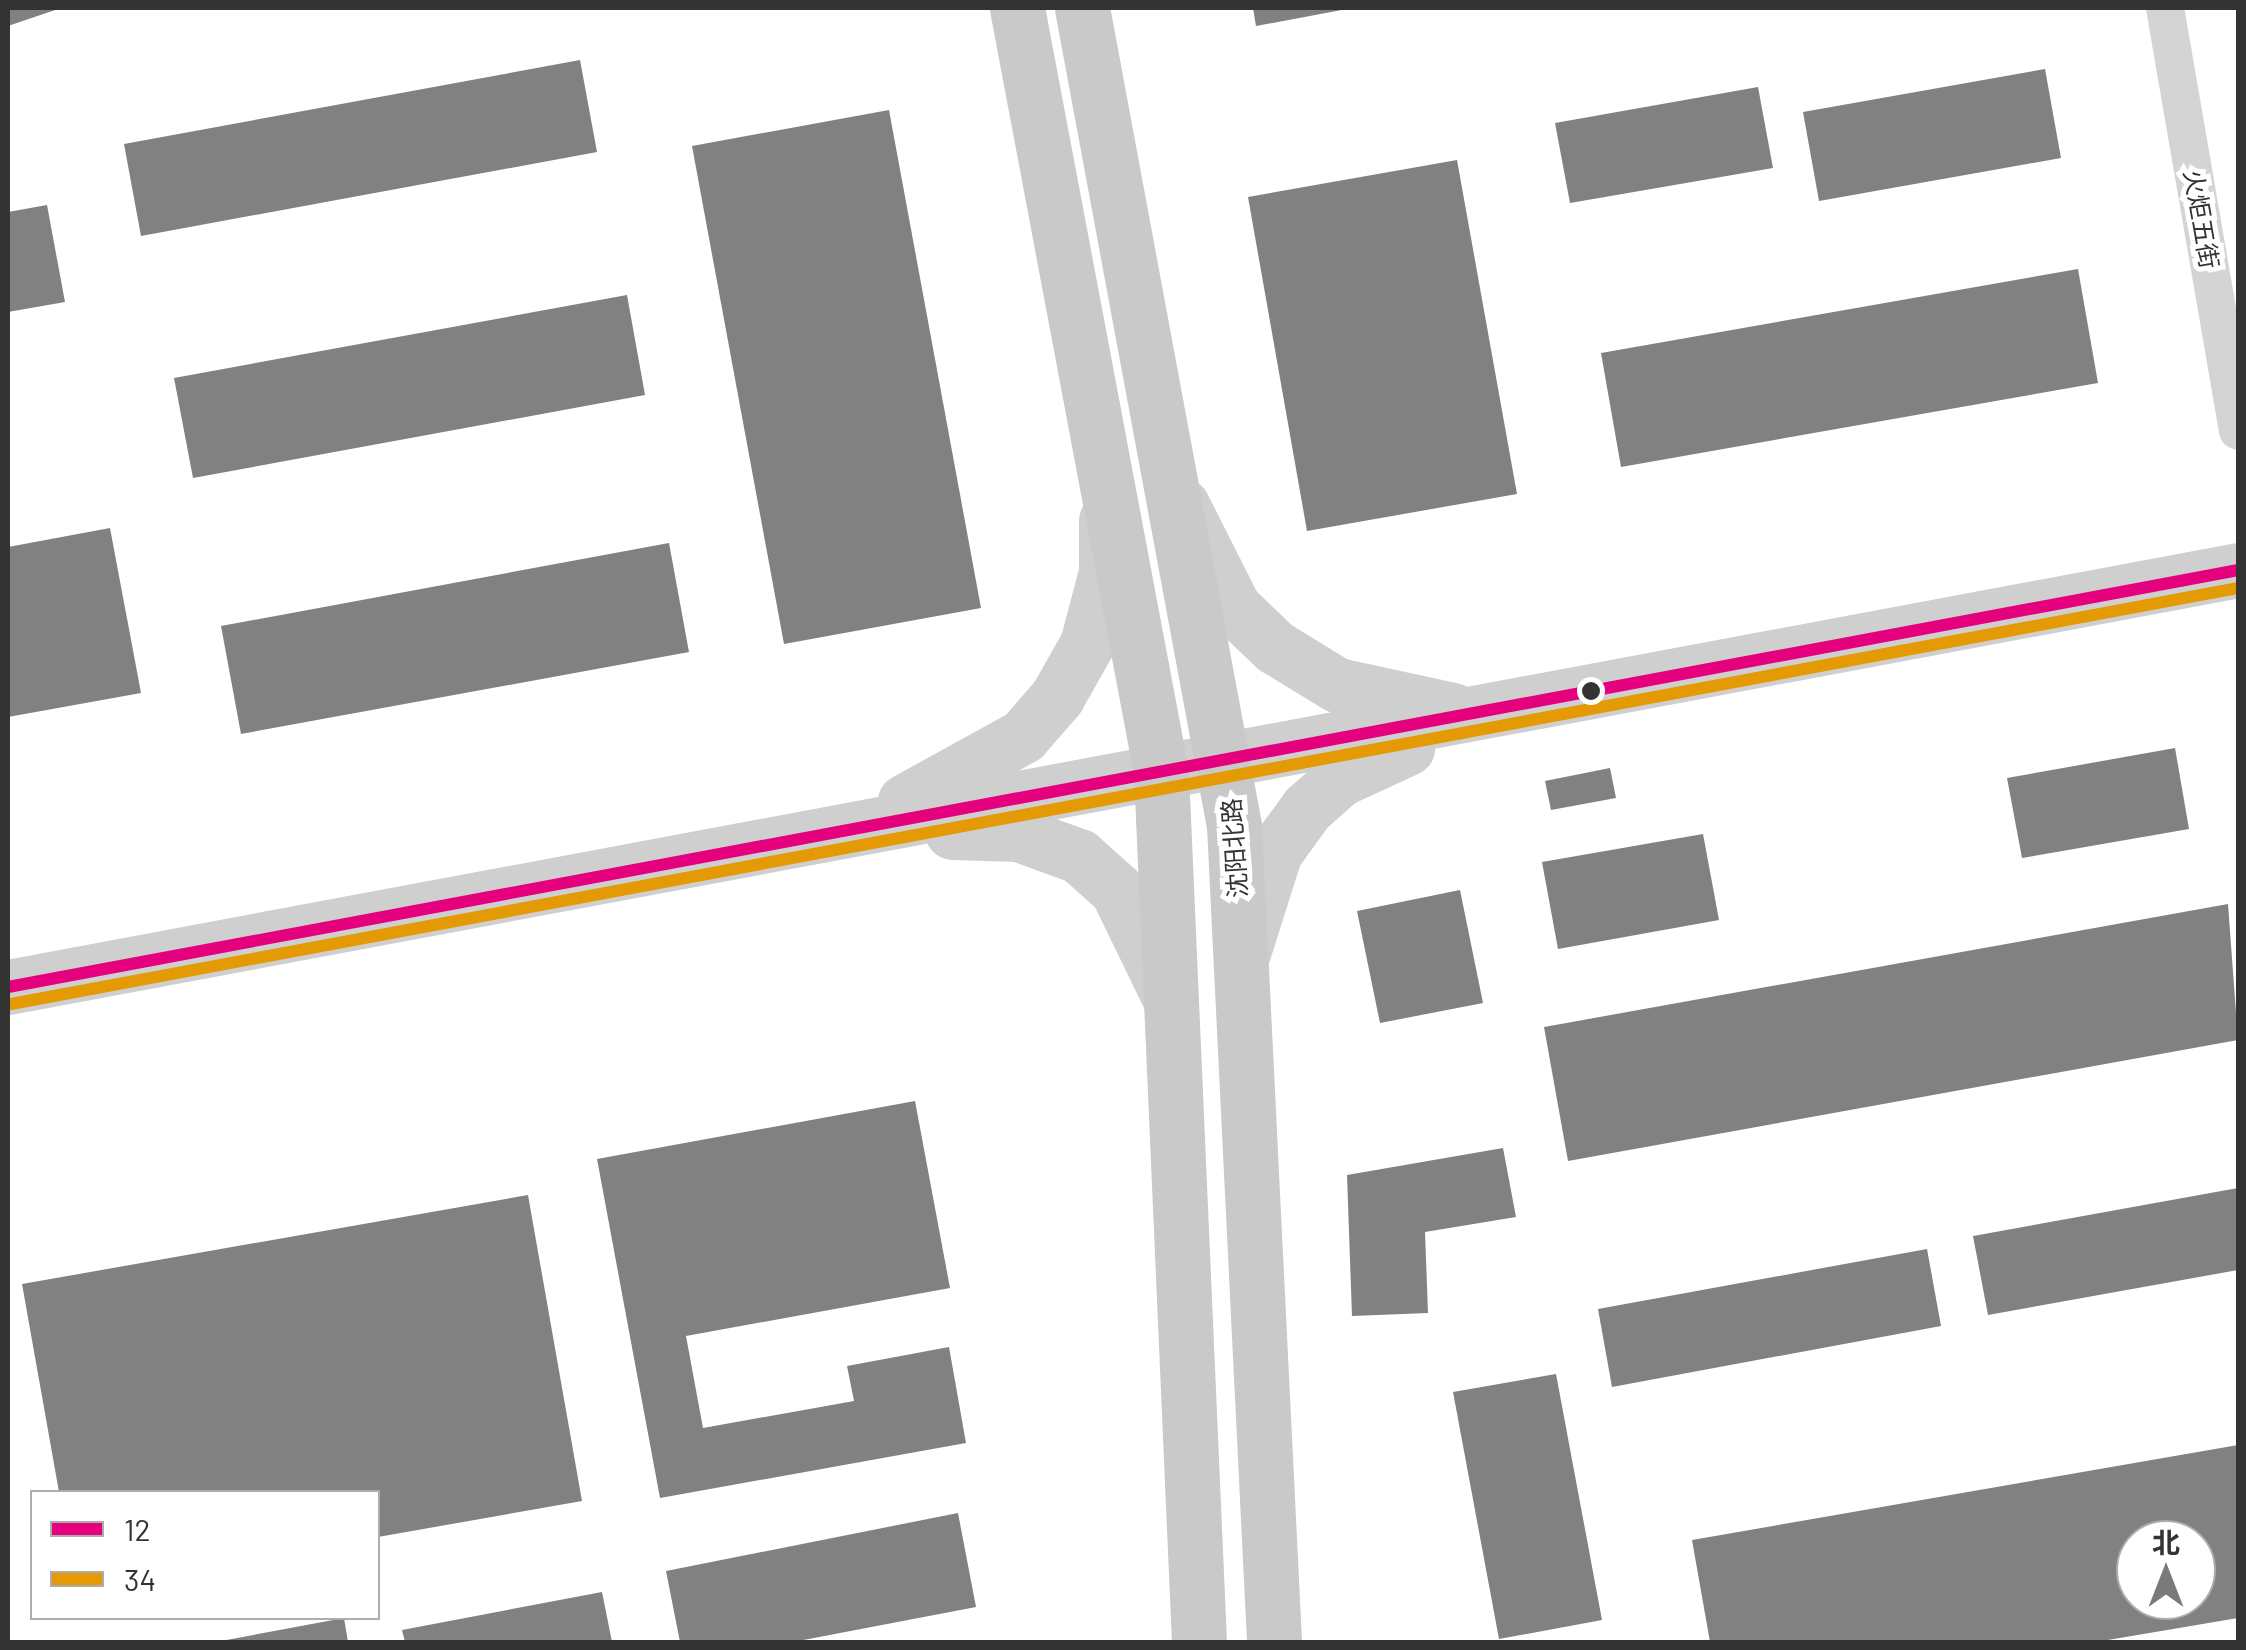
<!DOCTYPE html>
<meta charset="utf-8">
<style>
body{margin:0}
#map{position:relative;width:2246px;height:1650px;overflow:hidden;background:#fff;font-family:Barlow,"Noto Sans SC",sans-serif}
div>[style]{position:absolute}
.building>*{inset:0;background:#818181}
.minor>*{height:38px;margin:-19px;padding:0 19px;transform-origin:19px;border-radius:19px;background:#d4d4d4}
.secondary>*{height:55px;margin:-27.5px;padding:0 27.5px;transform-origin:27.5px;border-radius:27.5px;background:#cfcfcf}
.primary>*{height:55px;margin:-27.5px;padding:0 27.5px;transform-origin:27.5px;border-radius:27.5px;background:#c9c9c9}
.bus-1>*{height:12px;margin:-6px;padding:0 6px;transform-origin:6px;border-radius:6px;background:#e5007d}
.bus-2>*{height:12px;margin:-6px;padding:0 6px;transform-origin:6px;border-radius:6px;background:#e39a05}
.dots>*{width:28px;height:28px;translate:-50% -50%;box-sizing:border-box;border:5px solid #fff;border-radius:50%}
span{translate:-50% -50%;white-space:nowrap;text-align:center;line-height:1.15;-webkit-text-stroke:10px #fff;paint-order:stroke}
.street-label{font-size:25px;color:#333}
.frame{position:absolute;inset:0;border:10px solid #333;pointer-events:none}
.legend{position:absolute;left:30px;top:1490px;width:350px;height:130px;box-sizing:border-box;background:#fff;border:2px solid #adadad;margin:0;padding:12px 18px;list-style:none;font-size:30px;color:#333}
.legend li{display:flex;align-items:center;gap:20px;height:50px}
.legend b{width:50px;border:2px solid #adadad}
.north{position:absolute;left:2116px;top:1520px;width:100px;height:100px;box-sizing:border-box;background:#fff;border:2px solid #adadad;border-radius:50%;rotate:0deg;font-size:28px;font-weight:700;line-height:40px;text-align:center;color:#333}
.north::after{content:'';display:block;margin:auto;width:35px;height:45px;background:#7a7a7a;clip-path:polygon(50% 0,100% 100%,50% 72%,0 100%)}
</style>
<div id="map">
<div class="building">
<i style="clip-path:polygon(8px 8px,61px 8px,8px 26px)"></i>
<i style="clip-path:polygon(1253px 8px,1347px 8px,1347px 9px,1256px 26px)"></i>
<i style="clip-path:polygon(580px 60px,597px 152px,141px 236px,124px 144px)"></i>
<i style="clip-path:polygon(2045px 69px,2061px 158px,1819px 201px,1803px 112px)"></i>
<i style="clip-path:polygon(1758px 87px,1773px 168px,1570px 203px,1555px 123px)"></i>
<i style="clip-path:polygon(889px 110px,981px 608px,784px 644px,692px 146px)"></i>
<i style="clip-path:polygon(1457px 160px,1517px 494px,1307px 531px,1248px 197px)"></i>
<i style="clip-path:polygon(47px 205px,65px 302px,8px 312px,8px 212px)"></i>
<i style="clip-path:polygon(2078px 269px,2098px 383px,1621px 467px,1601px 353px)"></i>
<i style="clip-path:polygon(627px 295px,645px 395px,193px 478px,174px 378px)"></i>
<i style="clip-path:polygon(110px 528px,141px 693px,8px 717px,8px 547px)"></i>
<i style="clip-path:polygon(669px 543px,689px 652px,241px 734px,221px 626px)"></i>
<i style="clip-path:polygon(2175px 748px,2189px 829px,2022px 858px,2007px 778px)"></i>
<i style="clip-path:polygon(1610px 768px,1616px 798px,1551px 810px,1545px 781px)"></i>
<i style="clip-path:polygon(1703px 834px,1719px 920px,1558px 949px,1542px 862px)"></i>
<i style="clip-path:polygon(1460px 890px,1483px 1003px,1380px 1023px,1357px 911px)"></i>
<i style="clip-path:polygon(2228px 904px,2238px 1040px,1568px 1161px,1544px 1027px)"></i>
<i style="clip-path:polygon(915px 1101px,950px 1288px,686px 1336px,703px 1428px,854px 1401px,847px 1366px,949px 1347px,966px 1443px,660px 1498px,597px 1159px)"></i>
<i style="clip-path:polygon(1503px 1148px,1516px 1217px,1425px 1232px,1428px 1313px,1352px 1316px,1347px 1175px)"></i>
<i style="clip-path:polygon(2238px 1188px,2238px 1270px,1988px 1315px,1973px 1236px)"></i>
<i style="clip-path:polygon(528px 1195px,582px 1501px,378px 1537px,378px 1492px,59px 1492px,22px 1284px)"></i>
<i style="clip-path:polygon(1927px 1249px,1941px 1326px,1612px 1387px,1598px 1309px)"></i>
<i style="clip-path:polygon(1556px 1374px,1602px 1620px,1499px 1639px,1453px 1392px)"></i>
<i style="clip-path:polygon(evenodd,2238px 1445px,2238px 1618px,2096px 1642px,1710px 1642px,1692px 1540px,2238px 1445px,2136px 1540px,2196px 1540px,2196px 1600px,2136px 1600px,2136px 1540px)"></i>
<i style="clip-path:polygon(958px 1513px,976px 1607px,793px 1642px,680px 1642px,666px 1571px)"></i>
<i style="clip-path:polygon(602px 1592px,612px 1642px,405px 1642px,402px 1630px)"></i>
<i style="clip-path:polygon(344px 1618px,348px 1642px,221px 1642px,221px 1641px)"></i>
</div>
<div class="minor">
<i style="left:2165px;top:8px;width:429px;rotate:80.2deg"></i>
</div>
<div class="secondary">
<i style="left:1182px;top:505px;width:115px;rotate:63.2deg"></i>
<i style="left:1234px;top:608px;width:57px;rotate:43.6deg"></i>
<i style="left:1275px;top:647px;width:73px;rotate:31.5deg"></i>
<i style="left:1337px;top:685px;width:119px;rotate:12.2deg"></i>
<i style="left:905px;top:801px;width:135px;rotate:-28.8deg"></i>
<i style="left:1023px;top:736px;width:52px;rotate:-48.9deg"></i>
<i style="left:1057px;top:697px;width:61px;rotate:-60.5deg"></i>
<i style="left:1087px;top:644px;width:74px;rotate:-75.2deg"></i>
<i style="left:1106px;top:572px;width:52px;rotate:-90deg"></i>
<i style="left:952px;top:832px;width:66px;rotate:1.7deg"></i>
<i style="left:1018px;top:834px;width:65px;rotate:19.8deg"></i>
<i style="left:1079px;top:856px;width:51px;rotate:41.8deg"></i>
<i style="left:1117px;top:890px;width:121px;rotate:64.1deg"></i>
<i style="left:1241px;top:959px;width:112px;rotate:-72.4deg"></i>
<i style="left:1275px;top:852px;width:54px;rotate:-54deg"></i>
<i style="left:1307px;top:808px;width:44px;rotate:-41.3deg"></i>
<i style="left:1340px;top:779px;width:74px;rotate:-24.8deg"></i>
<i style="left:8px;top:987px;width:2269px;rotate:-10.59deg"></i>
</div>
<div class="primary">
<i style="left:1017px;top:8px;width:777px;rotate:79.33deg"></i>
<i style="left:1161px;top:772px;width:871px;rotate:87.5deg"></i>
<i style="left:1082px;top:8px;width:832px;rotate:79.47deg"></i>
<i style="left:1234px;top:826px;width:817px;rotate:87.19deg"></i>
</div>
<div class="bus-1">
<i style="left:8px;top:987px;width:2269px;rotate:-10.59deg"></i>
</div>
<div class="bus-2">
<i style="left:11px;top:1004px;width:2266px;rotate:-10.58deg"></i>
</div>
<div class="dots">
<i style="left:1591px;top:691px;background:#333"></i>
</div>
<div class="street-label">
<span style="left:2202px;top:219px;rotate:80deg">火炬五街</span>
<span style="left:1234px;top:848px;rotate:-94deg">沈阳北路</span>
</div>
<div class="frame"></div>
<ul class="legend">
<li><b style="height:12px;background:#e5007d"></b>12</li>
<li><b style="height:12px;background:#e39a05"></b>34</li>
</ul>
<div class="north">北</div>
</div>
